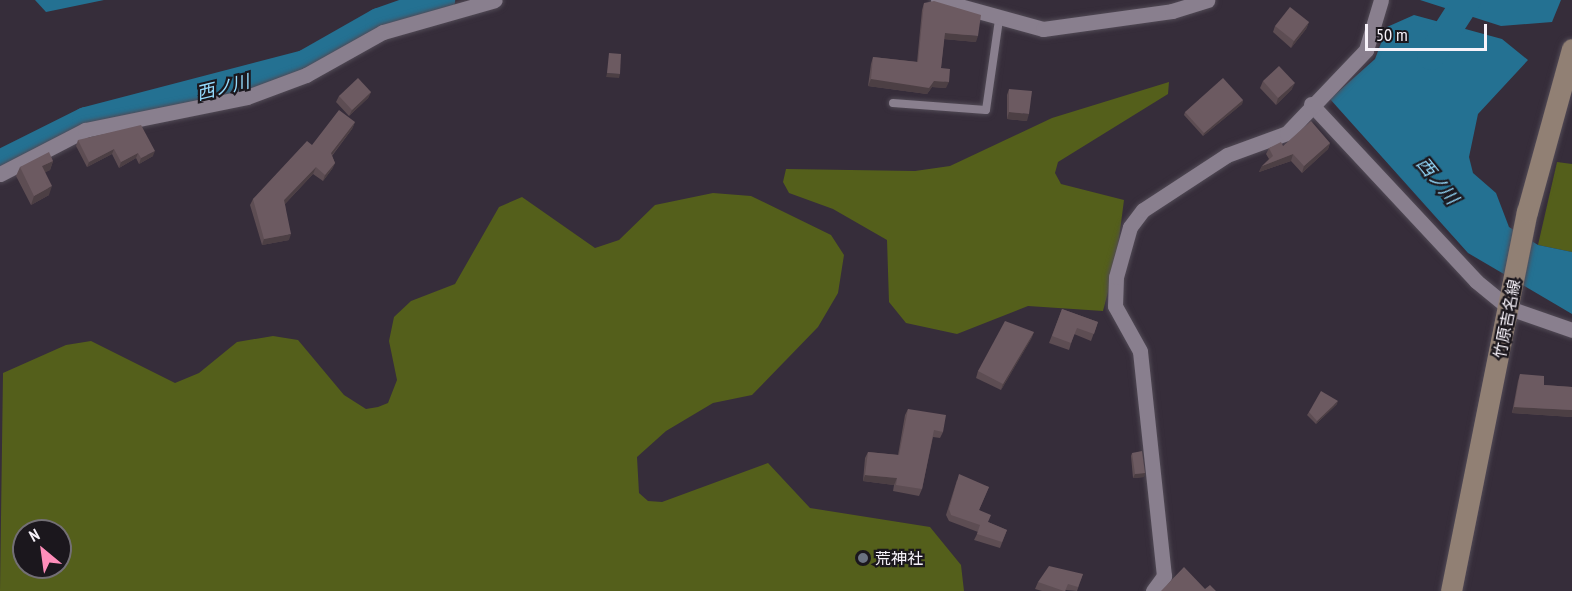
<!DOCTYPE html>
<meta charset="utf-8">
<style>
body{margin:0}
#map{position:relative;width:1572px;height:591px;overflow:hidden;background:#362d3a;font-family:"PT Sans Narrow","Noto Sans JP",sans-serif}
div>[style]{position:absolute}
.green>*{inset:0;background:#545f1b}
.water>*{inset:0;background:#247192}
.river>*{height:28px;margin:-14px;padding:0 14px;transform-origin:14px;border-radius:14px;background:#247192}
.roads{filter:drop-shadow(0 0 2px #514a55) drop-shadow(0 0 2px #514a55)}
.service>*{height:8px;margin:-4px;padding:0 4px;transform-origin:4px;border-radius:4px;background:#897f8e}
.minor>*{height:15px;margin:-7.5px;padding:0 7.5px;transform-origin:7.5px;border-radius:7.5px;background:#897f8e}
.secondary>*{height:21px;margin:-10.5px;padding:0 10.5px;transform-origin:10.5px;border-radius:10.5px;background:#918074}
.wall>*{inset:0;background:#5d4d53}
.shaded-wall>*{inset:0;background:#4c3f44}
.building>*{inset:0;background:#6c5a61}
.dots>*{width:16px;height:16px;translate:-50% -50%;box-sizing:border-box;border:3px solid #1b171d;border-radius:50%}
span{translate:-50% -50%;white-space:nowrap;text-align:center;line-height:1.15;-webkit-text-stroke:4.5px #1b171d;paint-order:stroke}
.street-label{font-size:16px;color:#f7f2fa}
.poi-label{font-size:16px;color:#f7f2fa}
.left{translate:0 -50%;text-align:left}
.water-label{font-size:18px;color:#94dafc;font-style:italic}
.north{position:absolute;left:12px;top:519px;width:60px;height:60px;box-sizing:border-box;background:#1b171d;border:2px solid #736f75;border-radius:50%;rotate:331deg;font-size:16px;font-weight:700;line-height:24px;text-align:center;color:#f7f2fa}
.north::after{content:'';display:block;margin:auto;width:21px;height:27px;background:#ff8eba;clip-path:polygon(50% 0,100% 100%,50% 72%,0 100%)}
.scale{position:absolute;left:1365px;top:24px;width:122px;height:27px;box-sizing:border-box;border:3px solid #f7f2fa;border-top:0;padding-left:8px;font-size:18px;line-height:21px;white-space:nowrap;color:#f7f2fa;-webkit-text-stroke:4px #1b171d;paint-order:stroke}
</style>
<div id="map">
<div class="green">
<i style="clip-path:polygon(1169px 82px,1168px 94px,1058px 162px,1055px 173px,1061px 184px,1124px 200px,1116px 262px,1103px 311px,1028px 306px,957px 334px,906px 323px,889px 302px,887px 240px,833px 209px,789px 193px,783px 182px,786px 169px,915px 171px,950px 166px,1052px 118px)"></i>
<i style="clip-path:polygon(1557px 162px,1572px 164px,1572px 252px,1538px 245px)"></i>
<i style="clip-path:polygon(evenodd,713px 193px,751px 196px,831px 235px,844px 255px,838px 293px,818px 327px,752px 395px,713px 403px,666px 431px,637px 457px,639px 493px,648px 501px,662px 502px,768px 463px,810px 508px,930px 527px,961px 565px,964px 591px,0 591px,3px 373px,66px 345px,91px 341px,175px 383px,199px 373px,237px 342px,273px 336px,298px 340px,344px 395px,366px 409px,378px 407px,388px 403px,397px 380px,389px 341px,394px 317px,411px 301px,455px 284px,499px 207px,522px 197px,595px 248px,619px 240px,655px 205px,713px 193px,24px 531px,60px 531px,60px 567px,24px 567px,24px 531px)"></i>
</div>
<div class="water">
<i style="clip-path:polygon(35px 0,104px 0,46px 12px)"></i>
<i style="clip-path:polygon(1420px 0,1561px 0,1552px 22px,1501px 26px)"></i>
<i style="clip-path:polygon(1414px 15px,1502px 39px,1528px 60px,1478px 114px,1469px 157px,1473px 173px,1496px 193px,1509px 227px,1538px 245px,1572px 252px,1572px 314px,1468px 253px,1330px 99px,1375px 59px,1387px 27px)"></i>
</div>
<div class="river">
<i style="left:1431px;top:56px;width:67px;rotate:-57.3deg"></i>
<i style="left:0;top:164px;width:96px;rotate:-26.6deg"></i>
<i style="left:86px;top:121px;width:226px;rotate:-14.6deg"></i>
<i style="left:305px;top:64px;width:85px;rotate:-29.6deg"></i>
<i style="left:379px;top:22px;width:66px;rotate:-19.5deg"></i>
</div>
<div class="roads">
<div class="service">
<i style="left:893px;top:103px;width:93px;rotate:4.3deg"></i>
<i style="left:986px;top:110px;width:91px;rotate:-81.8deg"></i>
</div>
<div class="minor">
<i style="left:938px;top:0;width:109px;rotate:15.4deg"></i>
<i style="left:1043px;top:29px;width:130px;rotate:-7.9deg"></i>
<i style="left:1172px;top:11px;width:37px;rotate:-17deg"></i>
<i style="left:1311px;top:104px;width:242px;rotate:47deg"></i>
<i style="left:1476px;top:281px;width:43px;rotate:39.3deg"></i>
<i style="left:1509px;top:308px;width:67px;rotate:19.2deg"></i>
<i style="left:0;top:174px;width:96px;rotate:-27.4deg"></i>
<i style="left:85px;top:130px;width:165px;rotate:-11.5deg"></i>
<i style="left:247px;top:97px;width:63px;rotate:-20.4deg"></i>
<i style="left:306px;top:75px;width:88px;rotate:-29.2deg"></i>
<i style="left:383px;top:32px;width:116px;rotate:-15.9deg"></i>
<i style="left:1153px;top:591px;width:19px;rotate:-54deg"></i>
<i style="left:1164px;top:576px;width:226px;rotate:-96.1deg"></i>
<i style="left:1140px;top:351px;width:51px;rotate:-119.1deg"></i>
<i style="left:1115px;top:306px;width:29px;rotate:-88deg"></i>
<i style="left:1116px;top:277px;width:52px;rotate:-74.4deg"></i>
<i style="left:1130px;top:227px;width:21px;rotate:-53deg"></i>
<i style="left:1143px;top:210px;width:100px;rotate:-33.2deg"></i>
<i style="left:1227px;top:155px;width:64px;rotate:-20.1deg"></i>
<i style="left:1287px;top:133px;width:115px;rotate:-46.4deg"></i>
<i style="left:1366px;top:50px;width:52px;rotate:-73.3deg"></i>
</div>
<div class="secondary">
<i style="left:1451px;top:591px;width:387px;rotate:-78.7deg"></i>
<i style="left:1527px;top:212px;width:169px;rotate:-74.6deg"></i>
</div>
</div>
<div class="wall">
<i style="clip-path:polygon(924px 3px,976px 42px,944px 39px,941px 68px,946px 88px,932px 87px,927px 94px,868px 86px,871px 64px,873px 57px,917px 62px,922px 10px)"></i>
<i style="clip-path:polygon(1309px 22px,1306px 29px,1291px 48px,1273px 32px,1275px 26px)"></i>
<i style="clip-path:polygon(1263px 81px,1292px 89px,1276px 105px,1260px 88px)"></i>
<i style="clip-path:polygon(1009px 89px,1027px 121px,1007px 119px,1007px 95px)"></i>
<i style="clip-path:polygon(371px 92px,368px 98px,349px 116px,336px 102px,339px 96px)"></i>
<i style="clip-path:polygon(1243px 100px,1242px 104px,1203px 136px,1184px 115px,1185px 112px)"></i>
<i style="clip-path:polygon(355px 122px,352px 129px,332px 156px,335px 163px,332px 169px,323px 181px,313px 174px,285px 204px,289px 240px,262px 245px,250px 205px,253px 199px)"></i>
<i style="clip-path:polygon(78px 140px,153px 156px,139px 164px,136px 158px,119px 168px,112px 154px,87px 167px,76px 146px)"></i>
<i style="clip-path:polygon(1330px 143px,1328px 149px,1302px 173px,1291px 161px,1259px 172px,1262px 166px,1269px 159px,1266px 154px,1269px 148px)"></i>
<i style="clip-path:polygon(53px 161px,50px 170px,45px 172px,49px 195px,31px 205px,16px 176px,20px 167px)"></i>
<i style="clip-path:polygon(1062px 309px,1098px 322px,1091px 341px,1074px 334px,1069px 350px,1049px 343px)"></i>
<i style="clip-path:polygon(1034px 332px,1031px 339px,1001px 390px,976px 378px,978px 371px)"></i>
<i style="clip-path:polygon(1520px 374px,1544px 385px,1572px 387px,1572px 417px,1512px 413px,1518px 381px)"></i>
<i style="clip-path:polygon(1337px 404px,1316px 424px,1307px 415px,1309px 412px)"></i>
<i style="clip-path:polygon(908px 409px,943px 432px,940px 438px,933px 437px,922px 489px,919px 496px,893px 491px,894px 485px,863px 481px,865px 458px,868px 452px,898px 455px,905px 415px)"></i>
<i style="clip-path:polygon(1132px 453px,1145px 473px,1144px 477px,1133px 478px,1131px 456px)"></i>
<i style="clip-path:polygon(957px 480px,989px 487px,979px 510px,988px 522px,1007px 530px,1000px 548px,974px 540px,978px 532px,949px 521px,946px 515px)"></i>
<i style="clip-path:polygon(1083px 574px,1077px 591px,1066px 590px,1065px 591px,1042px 591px,1035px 589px,1038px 582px)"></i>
</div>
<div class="shaded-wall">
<i style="clip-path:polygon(1309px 22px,1306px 29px,1291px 48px,1294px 41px)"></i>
<i style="clip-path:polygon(945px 33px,978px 36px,976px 42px,943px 39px)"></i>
<i style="clip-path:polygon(607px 73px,620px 74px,619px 78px,606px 77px)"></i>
<i style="clip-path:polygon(871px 79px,934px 81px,949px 82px,946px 88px,932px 87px,927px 94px,868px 86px)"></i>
<i style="clip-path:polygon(1295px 83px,1292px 89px,1276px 105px,1278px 98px)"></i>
<i style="clip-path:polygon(371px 92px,368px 98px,349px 116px,352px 110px)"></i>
<i style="clip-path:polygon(1243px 100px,1242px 104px,1203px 136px,1204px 133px)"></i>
<i style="clip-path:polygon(1009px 112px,1029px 114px,1027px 121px,1007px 119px)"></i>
<i style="clip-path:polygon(355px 122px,352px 129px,328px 160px,331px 153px)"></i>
<i style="clip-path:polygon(1330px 143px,1328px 149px,1302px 173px,1304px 166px)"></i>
<i style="clip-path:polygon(114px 149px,112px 154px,87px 167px,89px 162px)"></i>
<i style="clip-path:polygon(155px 151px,153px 156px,139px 164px,141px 158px)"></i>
<i style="clip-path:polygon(138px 153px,136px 158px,119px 168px,121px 162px)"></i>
<i style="clip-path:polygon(1293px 154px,1291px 161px,1259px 172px,1262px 166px)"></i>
<i style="clip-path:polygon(53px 161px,50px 170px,39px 176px,42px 166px)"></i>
<i style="clip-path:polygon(335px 163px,332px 169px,323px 181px,325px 175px)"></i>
<i style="clip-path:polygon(316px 167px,313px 174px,282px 207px,284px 200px)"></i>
<i style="clip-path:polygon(52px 186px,49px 195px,31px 205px,34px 196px)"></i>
<i style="clip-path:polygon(291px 234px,289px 240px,262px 245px,264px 239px)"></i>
<i style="clip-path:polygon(1034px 332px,1031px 339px,1001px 390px,1003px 384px)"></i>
<i style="clip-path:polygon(1338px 401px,1337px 404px,1316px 424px,1317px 421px)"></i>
<i style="clip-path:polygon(1514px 407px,1572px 410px,1572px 417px,1512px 413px)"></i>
<i style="clip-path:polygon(1145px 473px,1144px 477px,1133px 478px,1135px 474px)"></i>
<i style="clip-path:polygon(865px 475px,897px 478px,894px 485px,863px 481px)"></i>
</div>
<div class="building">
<i style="clip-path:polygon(934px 1px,981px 15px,978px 36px,945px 33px,941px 68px,950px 69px,949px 82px,934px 81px,929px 88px,871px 79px,873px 57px,918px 62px,924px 3px)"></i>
<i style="clip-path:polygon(1290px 7px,1309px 22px,1294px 41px,1275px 26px)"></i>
<i style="clip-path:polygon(609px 53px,621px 54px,620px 74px,607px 73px)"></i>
<i style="clip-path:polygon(1279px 66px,1295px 83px,1278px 98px,1263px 81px)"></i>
<i style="clip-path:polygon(358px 78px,371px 92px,352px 110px,339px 96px)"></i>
<i style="clip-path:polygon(1223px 78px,1243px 100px,1204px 133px,1185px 112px)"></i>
<i style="clip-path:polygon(1009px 89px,1032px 91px,1029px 114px,1009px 112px)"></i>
<i style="clip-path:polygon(339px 110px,355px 122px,331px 153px,335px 163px,325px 175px,316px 167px,284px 200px,291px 234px,264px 239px,253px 199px,307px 141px,312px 145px)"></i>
<i style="clip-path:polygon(1311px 121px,1330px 143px,1304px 166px,1293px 154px,1262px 166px,1273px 156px,1269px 148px,1281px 142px,1283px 146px)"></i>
<i style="clip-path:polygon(141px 125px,155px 151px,141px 158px,138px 153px,121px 162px,114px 149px,89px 162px,78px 140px)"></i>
<i style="clip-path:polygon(49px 152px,53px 161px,42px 166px,52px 186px,34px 196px,20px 167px)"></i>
<i style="clip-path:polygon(1062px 309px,1098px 322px,1094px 334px,1077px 328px,1071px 343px,1052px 336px)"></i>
<i style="clip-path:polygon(1005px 321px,1034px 332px,1003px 384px,978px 371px)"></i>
<i style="clip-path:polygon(1520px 374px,1544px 376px,1544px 385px,1572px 387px,1572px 410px,1514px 407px)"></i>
<i style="clip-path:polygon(1321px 391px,1338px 401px,1317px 421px,1309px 412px)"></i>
<i style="clip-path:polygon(908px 409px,946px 415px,943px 432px,934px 430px,922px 489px,896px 485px,897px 478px,865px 475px,868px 452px,899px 455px)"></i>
<i style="clip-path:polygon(1142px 451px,1145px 473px,1135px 474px,1132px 453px)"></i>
<i style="clip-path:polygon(959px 474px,989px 487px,979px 510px,991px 515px,988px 522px,1007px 530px,1002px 542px,977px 534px,980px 525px,951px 515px,949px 509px)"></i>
<i style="clip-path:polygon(1049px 566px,1083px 574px,1078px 587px,1068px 584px,1065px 591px,1064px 591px,1038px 582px)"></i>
<i style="clip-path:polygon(1184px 567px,1205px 589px,1210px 585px,1216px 591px,1161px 591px)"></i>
</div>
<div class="dots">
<i style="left:863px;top:558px;background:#6b7280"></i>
</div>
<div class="street-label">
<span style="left:1507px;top:319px;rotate:-79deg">竹原吉名線</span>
</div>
<div class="poi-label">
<span class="left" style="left:875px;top:558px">荒神社</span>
</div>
<div class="water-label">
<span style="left:223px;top:88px;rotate:-14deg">西ノ川</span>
<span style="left:1437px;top:181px;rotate:51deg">西ノ川</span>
</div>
<div class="north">N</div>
<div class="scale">50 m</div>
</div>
